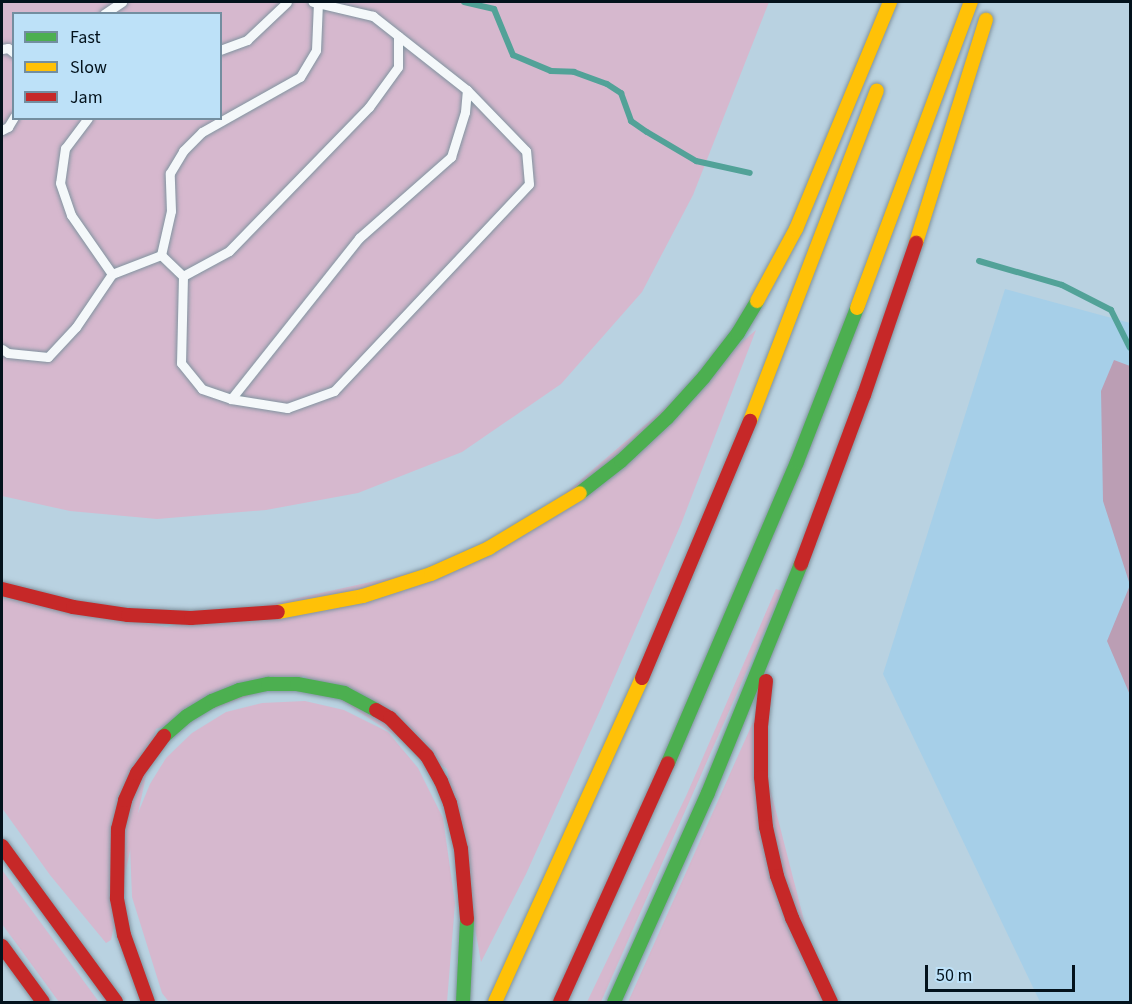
<!DOCTYPE html>
<style>
body{margin:0}
#map{position:relative;width:1132px;height:1004px;overflow:hidden;background:#b9d2e1;font-family:"Source Sans 3",sans-serif}
div>[style]{position:absolute}
.built>*{inset:0;background:#a6cfe8}
.green>*{inset:0;background:#d6b8ce}
.forest>*{inset:0;background:#bb9eb4}
.stream>*{height:6px;margin:-3px;padding:0 3px;transform-origin:3px;border-radius:3px;background:#52a298}
.roads{filter:drop-shadow(0 0 2px #80939f) drop-shadow(0 0 2px #80939f)}
.lane>*{height:9px;margin:-4.5px;padding:0 4.5px;transform-origin:4.5px;border-radius:4.5px;background:#f4f8fa}
.fast>*{height:14px;margin:-7px;padding:0 7px;transform-origin:7px;border-radius:7px;background:#4caf50}
.slow>*{height:14px;margin:-7px;padding:0 7px;transform-origin:7px;border-radius:7px;background:#ffc107}
.jam>*{height:14px;margin:-7px;padding:0 7px;transform-origin:7px;border-radius:7px;background:#c62828}
span{translate:-50% -50%;white-space:nowrap;text-align:center;line-height:1.15;-webkit-text-stroke:6px #bde1f8;paint-order:stroke}
.frame{position:absolute;inset:0;border:3px solid #03121c;pointer-events:none}
.legend{position:absolute;left:12px;top:12px;width:210px;height:108px;box-sizing:border-box;background:#bde1f8;border:2px solid #738ea0;margin:0;padding:8px 10px;list-style:none;font-size:18px;color:#03121c}
.legend li{display:flex;align-items:center;gap:12px;height:30px}
.legend b{width:30px;border:2px solid #738ea0}
.scale{position:absolute;left:925px;top:965px;width:150px;height:27px;box-sizing:border-box;border:3px solid #03121c;border-top:0;padding-left:8px;font-size:18px;line-height:21px;white-space:nowrap;color:#03121c;-webkit-text-stroke:4px #bde1f8;paint-order:stroke}
</style>
<div id="map">
<div class="built">
<i style="clip-path:polygon(1005px 289px,1130px 323px,1130px 1002px,1040px 1002px,883px 674px)"></i>
</div>
<div class="green">
<i style="clip-path:polygon(evenodd,2px 2px,769px 2px,693px 195px,642px 292px,561px 384px,462px 452px,358px 493px,266px 510px,157px 519px,70px 511px,2px 496px,2px 2px,14px 14px,220px 14px,220px 118px,14px 118px,14px 14px)"></i>
<i style="clip-path:polygon(756px 330px,681px 524px,602px 706px,526px 874px,481px 962px,447px 769px,304px 676px,156px 729px,111px 940px,106px 943px,50px 875px,2px 808px,2px 598px,167px 627px,493px 555px)"></i>
<i style="clip-path:polygon(776px 589px,782px 591px,601px 1002px,587px 1002px,687px 794px)"></i>
<i style="clip-path:polygon(305px 701px,344px 710px,388px 732px,418px 768px,443px 818px,455px 903px,447px 1002px,169px 1002px,162px 993px,132px 897px,130px 845px,136px 818px,150px 784px,166px 758px,192px 733px,226px 712px,262px 703px)"></i>
<i style="clip-path:polygon(758px 711px,762px 757px,825px 1002px,628px 1002px)"></i>
<i style="clip-path:polygon(2px 870px,99px 1002px,59px 1002px,2px 924px)"></i>
</div>
<div class="forest">
<i style="clip-path:polygon(1114px 360px,1130px 366px,1130px 695px,1107px 641px,1130px 585px,1103px 501px,1101px 391px)"></i>
</div>
<div class="stream">
<i style="left:464px;top:2px;width:31px;rotate:13deg"></i>
<i style="left:494px;top:9px;width:50px;rotate:67.6deg"></i>
<i style="left:513px;top:55px;width:41px;rotate:22.8deg"></i>
<i style="left:551px;top:71px;width:23px;rotate:2deg"></i>
<i style="left:574px;top:72px;width:35px;rotate:20deg"></i>
<i style="left:607px;top:84px;width:17px;rotate:33deg"></i>
<i style="left:621px;top:93px;width:30px;rotate:70deg"></i>
<i style="left:631px;top:121px;width:19px;rotate:35deg"></i>
<i style="left:647px;top:132px;width:57px;rotate:30.6deg"></i>
<i style="left:696px;top:161px;width:55px;rotate:12.5deg"></i>
<i style="left:979px;top:261px;width:86px;rotate:16.1deg"></i>
<i style="left:1062px;top:285px;width:55px;rotate:27deg"></i>
<i style="left:1111px;top:310px;width:42px;rotate:63.4deg"></i>
</div>
<div class="roads">
<div class="lane">
<i style="left:104px;top:14px;width:22px;rotate:-34deg"></i>
<i style="left:2px;top:49px;width:6px;rotate:-9deg"></i>
<i style="left:8px;top:48px;width:8px;rotate:40deg"></i>
<i style="left:220px;top:50px;width:29px;rotate:-20deg"></i>
<i style="left:247px;top:40px;width:55px;rotate:-43.5deg"></i>
<i style="left:88px;top:118px;width:38px;rotate:127deg"></i>
<i style="left:65px;top:148px;width:35px;rotate:98deg"></i>
<i style="left:60px;top:183px;width:34px;rotate:71deg"></i>
<i style="left:71px;top:215px;width:72px;rotate:55.2deg"></i>
<i style="left:2px;top:130px;width:7px;rotate:-27deg"></i>
<i style="left:8px;top:127px;width:12px;rotate:-59deg"></i>
<i style="left:161px;top:255px;width:45px;rotate:-77.2deg"></i>
<i style="left:171px;top:211px;width:38px;rotate:-92deg"></i>
<i style="left:170px;top:173px;width:26px;rotate:-59deg"></i>
<i style="left:183px;top:151px;width:27px;rotate:-45deg"></i>
<i style="left:202px;top:132px;width:112px;rotate:-29.3deg"></i>
<i style="left:300px;top:77px;width:31px;rotate:-59deg"></i>
<i style="left:316px;top:50px;width:47px;rotate:-87.6deg"></i>
<i style="left:183px;top:276px;width:52px;rotate:-28.5deg"></i>
<i style="left:229px;top:251px;width:201px;rotate:-45.8deg"></i>
<i style="left:369px;top:107px;width:49px;rotate:-54.1deg"></i>
<i style="left:398px;top:67px;width:31px;rotate:-90deg"></i>
<i style="left:2px;top:349px;width:7px;rotate:34deg"></i>
<i style="left:8px;top:353px;width:40px;rotate:5.7deg"></i>
<i style="left:48px;top:357px;width:41px;rotate:-47deg"></i>
<i style="left:76px;top:327px;width:64px;rotate:-55.8deg"></i>
<i style="left:112px;top:274px;width:53px;rotate:-21.2deg"></i>
<i style="left:161px;top:255px;width:30px;rotate:44deg"></i>
<i style="left:183px;top:276px;width:87px;rotate:91.3deg"></i>
<i style="left:181px;top:363px;width:33px;rotate:51deg"></i>
<i style="left:202px;top:389px;width:31px;rotate:19deg"></i>
<i style="left:231px;top:399px;width:57px;rotate:9.1deg"></i>
<i style="left:287px;top:408px;width:50px;rotate:-19.9deg"></i>
<i style="left:334px;top:391px;width:284px;rotate:-46.7deg"></i>
<i style="left:529px;top:184px;width:33px;rotate:-95deg"></i>
<i style="left:526px;top:151px;width:85px;rotate:-134deg"></i>
<i style="left:467px;top:90px;width:120px;rotate:-141.8deg"></i>
<i style="left:373px;top:16px;width:62px;rotate:-166.9deg"></i>
<i style="left:231px;top:399px;width:206px;rotate:-51.5deg"></i>
<i style="left:359px;top:238px;width:123px;rotate:-41.4deg"></i>
<i style="left:451px;top:157px;width:47px;rotate:-72.7deg"></i>
<i style="left:465px;top:112px;width:22px;rotate:-85deg"></i>
</div>
<div class="fast">
<i style="left:580px;top:493px;width:52px;rotate:-38deg"></i>
<i style="left:621px;top:461px;width:63px;rotate:-43.1deg"></i>
<i style="left:667px;top:418px;width:55px;rotate:-47.9deg"></i>
<i style="left:704px;top:377px;width:56px;rotate:-52.3deg"></i>
<i style="left:738px;top:333px;width:37px;rotate:-59deg"></i>
<i style="left:164px;top:736px;width:30px;rotate:-41deg"></i>
<i style="left:187px;top:716px;width:29px;rotate:-31deg"></i>
<i style="left:212px;top:701px;width:29px;rotate:-22deg"></i>
<i style="left:239px;top:690px;width:30px;rotate:-12deg"></i>
<i style="left:268px;top:684px;width:29px"></i>
<i style="left:297px;top:684px;width:48px;rotate:10.8deg"></i>
<i style="left:344px;top:693px;width:36px;rotate:28deg"></i>
<i style="left:668px;top:763px;width:327px;rotate:-66.8deg"></i>
<i style="left:797px;top:462px;width:165px;rotate:-68.7deg"></i>
<i style="left:463px;top:1002px;width:83px;rotate:-87.2deg"></i>
<i style="left:614px;top:1002px;width:229px;rotate:-65.8deg"></i>
<i style="left:708px;top:793px;width:247px;rotate:-67.9deg"></i>
</div>
<div class="slow">
<i style="left:916px;top:243px;width:234px;rotate:-72.6deg"></i>
<i style="left:757px;top:301px;width:82px;rotate:-61.6deg"></i>
<i style="left:796px;top:229px;width:246px;rotate:-67.5deg"></i>
<i style="left:857px;top:308px;width:327px;rotate:-69.6deg"></i>
<i style="left:750px;top:421px;width:354px;rotate:-69deg"></i>
<i style="left:278px;top:612px;width:86px;rotate:-10.7deg"></i>
<i style="left:363px;top:596px;width:71px;rotate:-17.9deg"></i>
<i style="left:431px;top:574px;width:64px;rotate:-24.1deg"></i>
<i style="left:489px;top:548px;width:106px;rotate:-31.1deg"></i>
<i style="left:495px;top:1002px;width:356px;rotate:-65.6deg"></i>
</div>
<div class="jam">
<i style="left:801px;top:564px;width:180px;rotate:-69.6deg"></i>
<i style="left:864px;top:395px;width:161px;rotate:-71.1deg"></i>
<i style="left:2px;top:589px;width:73px;rotate:14.2deg"></i>
<i style="left:73px;top:607px;width:56px;rotate:8.3deg"></i>
<i style="left:128px;top:615px;width:63px;rotate:2.7deg"></i>
<i style="left:191px;top:618px;width:87px;rotate:-3.9deg"></i>
<i style="left:642px;top:678px;width:279px;rotate:-67.2deg"></i>
<i style="left:766px;top:681px;width:45px;rotate:96.3deg"></i>
<i style="left:761px;top:726px;width:51px;rotate:90deg"></i>
<i style="left:761px;top:777px;width:50px;rotate:84.3deg"></i>
<i style="left:766px;top:827px;width:50px;rotate:77.3deg"></i>
<i style="left:777px;top:876px;width:45px;rotate:70.3deg"></i>
<i style="left:792px;top:918px;width:93px;rotate:65.1deg"></i>
<i style="left:376px;top:710px;width:16px;rotate:30deg"></i>
<i style="left:390px;top:718px;width:53px;rotate:45.8deg"></i>
<i style="left:427px;top:756px;width:29px;rotate:61deg"></i>
<i style="left:441px;top:781px;width:24px;rotate:68deg"></i>
<i style="left:450px;top:803px;width:47px;rotate:76.6deg"></i>
<i style="left:461px;top:849px;width:70px;rotate:85.1deg"></i>
<i style="left:2px;top:846px;width:193px;rotate:53.8deg"></i>
<i style="left:2px;top:946px;width:69px;rotate:53.8deg"></i>
<i style="left:148px;top:1002px;width:71px;rotate:-109.7deg"></i>
<i style="left:124px;top:935px;width:38px;rotate:-101deg"></i>
<i style="left:117px;top:898px;width:69px;rotate:-89.2deg"></i>
<i style="left:118px;top:829px;width:30px;rotate:-76deg"></i>
<i style="left:125px;top:800px;width:30px;rotate:-66deg"></i>
<i style="left:137px;top:773px;width:46px;rotate:-53.9deg"></i>
<i style="left:560px;top:1002px;width:262px;rotate:-65.7deg"></i>
</div>
</div>
<div class="frame"></div>
<ul class="legend">
<li><b style="height:8px;background:#4caf50"></b>Fast</li>
<li><b style="height:8px;background:#ffc107"></b>Slow</li>
<li><b style="height:8px;background:#c62828"></b>Jam</li>
</ul>
<div class="scale">50 m</div>
</div>
